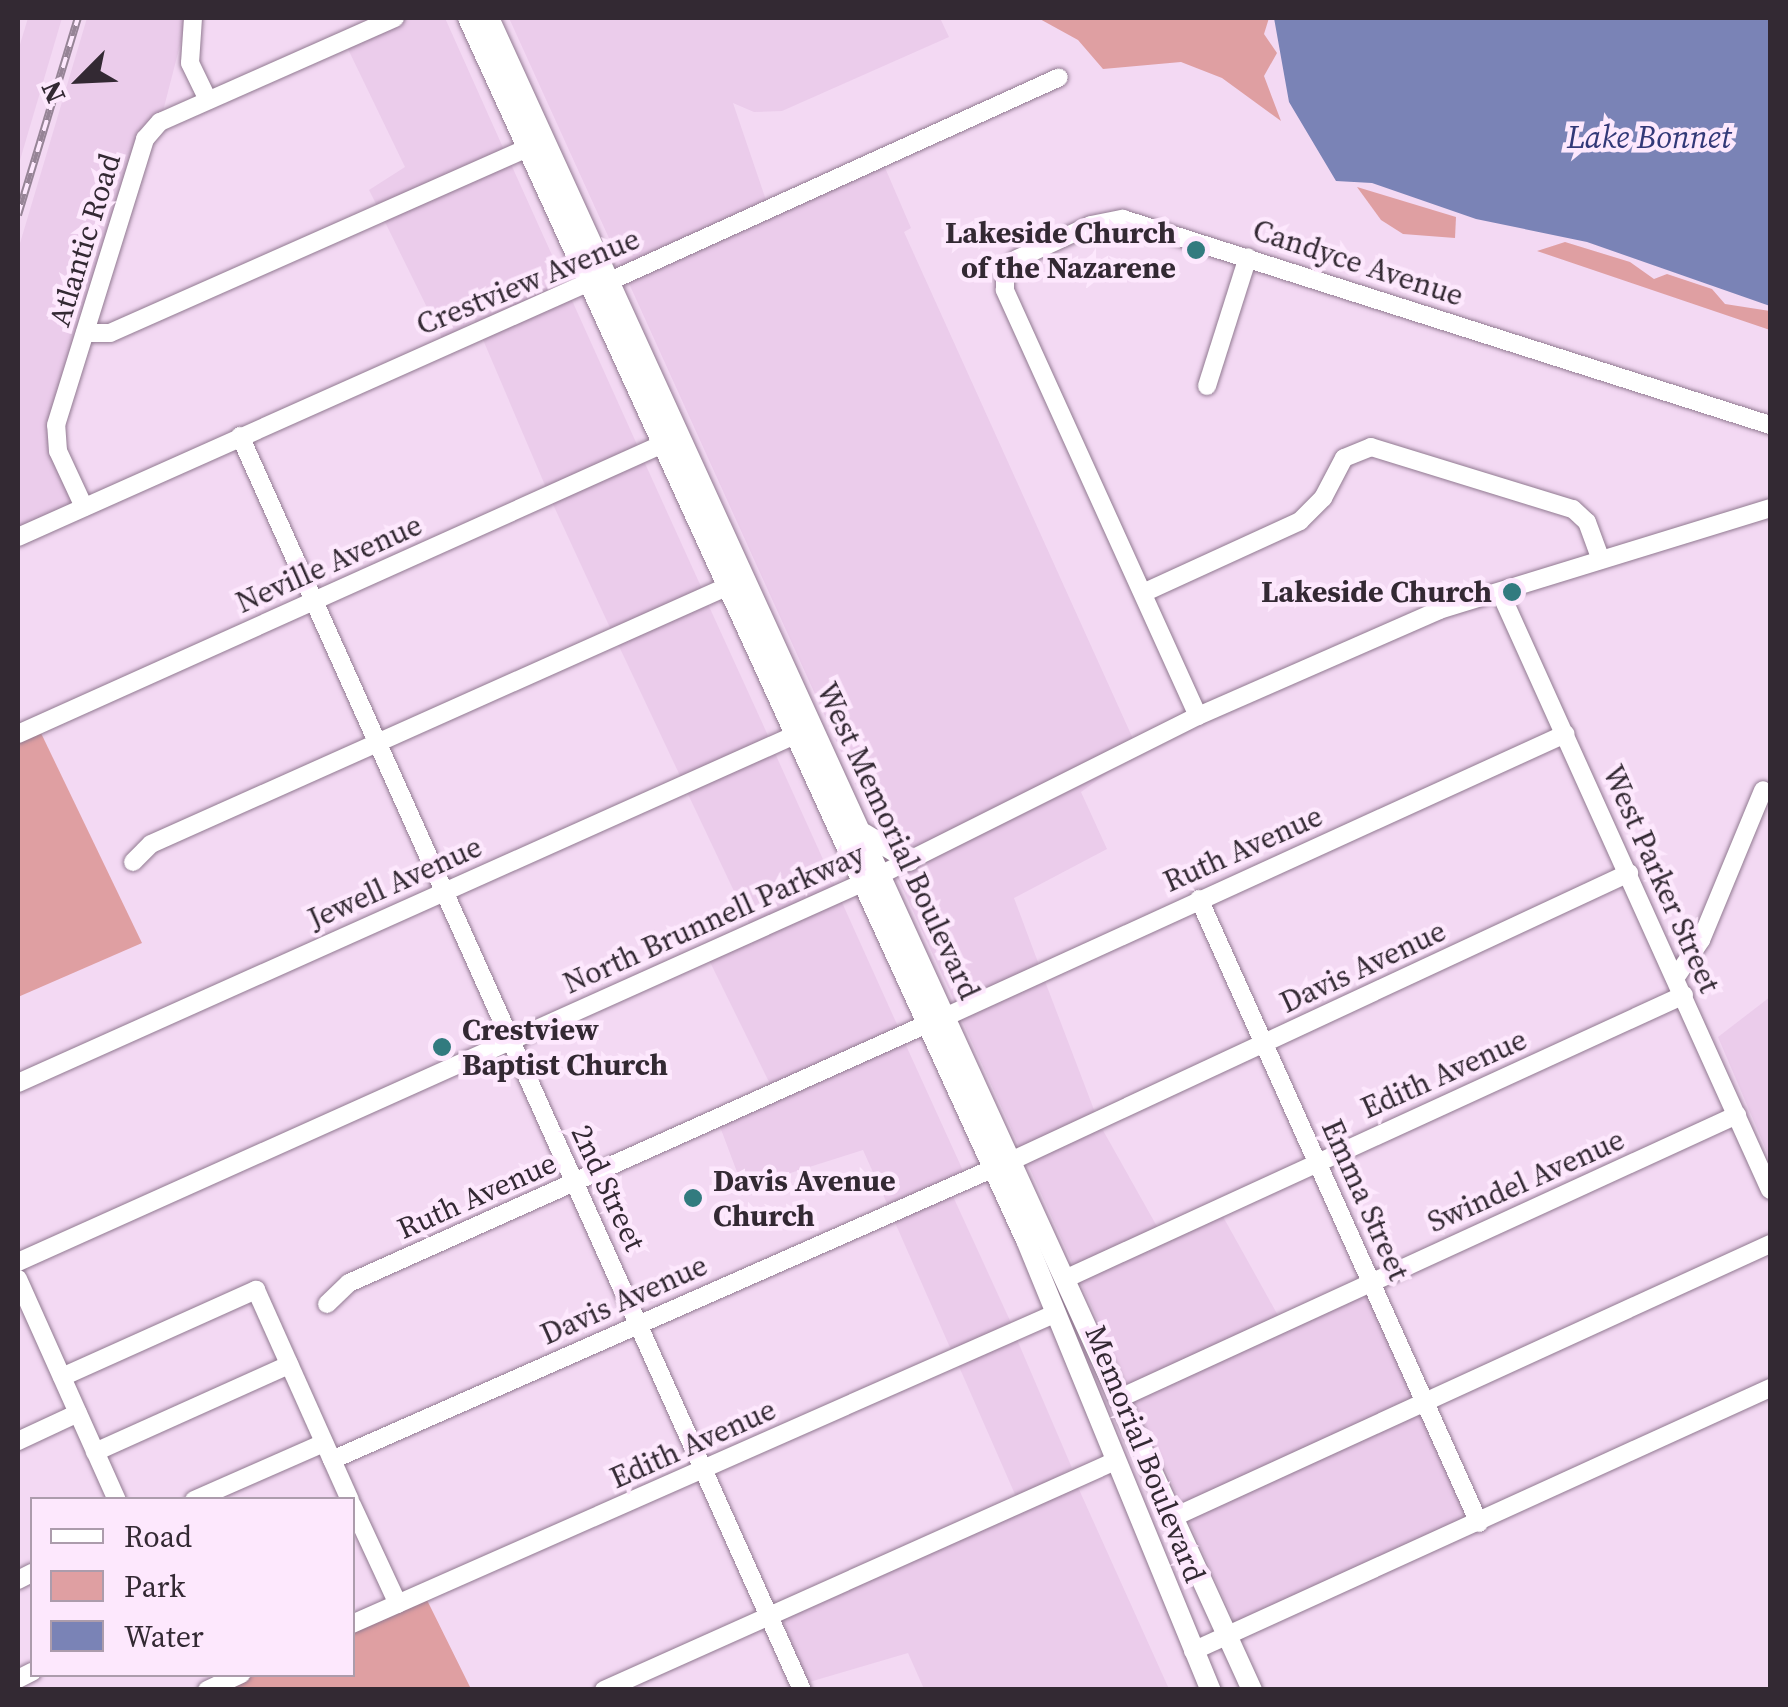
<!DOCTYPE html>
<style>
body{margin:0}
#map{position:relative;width:1788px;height:1707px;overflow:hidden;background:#f3d9f3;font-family:"Source Serif 4",serif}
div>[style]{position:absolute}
.built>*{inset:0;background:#ebcceb}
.green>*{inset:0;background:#df9fa2}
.water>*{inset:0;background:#7a83b6}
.roads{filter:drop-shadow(0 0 2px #917a91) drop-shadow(0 0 2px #917a91)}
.minor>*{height:18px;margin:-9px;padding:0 9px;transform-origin:9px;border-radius:9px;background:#fff}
.major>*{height:20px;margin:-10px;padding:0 10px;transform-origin:10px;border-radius:10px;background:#fff}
.rail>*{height:8px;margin-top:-4px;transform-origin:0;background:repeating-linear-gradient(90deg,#fde8fd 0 11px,#968496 0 22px);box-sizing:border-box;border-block:2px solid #968496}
.dots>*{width:28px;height:28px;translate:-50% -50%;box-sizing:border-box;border:5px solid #fde8fd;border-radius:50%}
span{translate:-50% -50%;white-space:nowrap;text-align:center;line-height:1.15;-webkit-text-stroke:9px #fde8fd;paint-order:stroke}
.poi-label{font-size:30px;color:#332933;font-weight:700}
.right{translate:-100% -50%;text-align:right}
.left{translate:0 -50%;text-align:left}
.street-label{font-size:30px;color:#332933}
.water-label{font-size:32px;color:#323978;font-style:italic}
.frame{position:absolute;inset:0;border:20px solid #332933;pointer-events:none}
.legend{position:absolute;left:30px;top:1497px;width:325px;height:180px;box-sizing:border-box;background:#fde8fd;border:2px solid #ac9cac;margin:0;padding:12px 18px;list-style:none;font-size:30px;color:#332933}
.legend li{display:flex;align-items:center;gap:20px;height:50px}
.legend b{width:50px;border:2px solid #ac9cac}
.north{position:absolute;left:30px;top:30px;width:100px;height:100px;-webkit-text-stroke:8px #fde8fd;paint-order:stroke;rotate:246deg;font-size:28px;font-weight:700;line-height:40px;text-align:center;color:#332933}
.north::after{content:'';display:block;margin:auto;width:35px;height:45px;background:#332933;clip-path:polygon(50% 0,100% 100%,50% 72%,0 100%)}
</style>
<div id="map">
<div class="built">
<i style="clip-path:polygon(28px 18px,62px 18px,18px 167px,18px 51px)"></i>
<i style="clip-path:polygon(87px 18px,187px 18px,162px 115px,50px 424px,76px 505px,18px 531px,18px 250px)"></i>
<i style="clip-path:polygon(408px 18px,445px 18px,505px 152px,378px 208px,369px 190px,405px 167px,346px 45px)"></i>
<i style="clip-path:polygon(509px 18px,940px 18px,949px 37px,782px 111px,754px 112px,733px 103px,767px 203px,623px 269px)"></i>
<i style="clip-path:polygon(510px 162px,566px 286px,477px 325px,474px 320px,443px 340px,383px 218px)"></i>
<i style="clip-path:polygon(883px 163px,911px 228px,904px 232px,1134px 741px,910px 855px,882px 842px,627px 279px)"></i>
<i style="clip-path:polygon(570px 296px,639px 449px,547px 490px,481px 335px)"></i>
<i style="clip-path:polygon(643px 459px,703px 591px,612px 632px,551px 500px)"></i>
<i style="clip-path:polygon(707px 602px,770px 740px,682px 780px,617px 642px)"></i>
<i style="clip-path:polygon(774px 751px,836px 888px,750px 925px,686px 790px)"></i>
<i style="clip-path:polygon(1138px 751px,1081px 792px,1107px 849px,1014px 898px,1039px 965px,956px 1005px,896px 874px)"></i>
<i style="clip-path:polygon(840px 898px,900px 1031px,772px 1088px,708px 958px)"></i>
<i style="clip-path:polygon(1043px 976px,1096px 1115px,1021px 1150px,960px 1016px)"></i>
<i style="clip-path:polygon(1770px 997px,1770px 1159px,1718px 1037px)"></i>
<i style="clip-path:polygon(904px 1041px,965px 1175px,889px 1208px,863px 1150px,743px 1188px,719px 1124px)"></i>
<i style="clip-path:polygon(1100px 1125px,1159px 1230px,1075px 1269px,1026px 1160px)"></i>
<i style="clip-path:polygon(951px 1192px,1012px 1325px,952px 1352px,893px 1218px)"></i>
<i style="clip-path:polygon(1221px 1213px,1280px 1319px,1129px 1388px,1079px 1279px)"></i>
<i style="clip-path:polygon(1367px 1290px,1416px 1399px,1183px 1507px,1133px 1398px)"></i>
<i style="clip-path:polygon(1015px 1335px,1072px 1468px,1017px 1499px,957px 1362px)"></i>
<i style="clip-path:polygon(1420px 1409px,1471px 1520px,1236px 1625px,1187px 1517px)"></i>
<i style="clip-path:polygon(1077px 1485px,1169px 1689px,924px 1689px,908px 1653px,806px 1683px,781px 1615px)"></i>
</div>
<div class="green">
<i style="clip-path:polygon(1038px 18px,1269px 18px,1264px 34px,1277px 53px,1264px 76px,1281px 121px,1222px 78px,1181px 62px,1103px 69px,1078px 40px)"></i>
<i style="clip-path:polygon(1357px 187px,1456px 217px,1455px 238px,1403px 234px,1381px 220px)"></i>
<i style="clip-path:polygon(1565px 242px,1630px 262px,1654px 279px,1667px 274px,1712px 289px,1725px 304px,1770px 311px,1770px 330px,1537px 251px)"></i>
<i style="clip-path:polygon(40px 731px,142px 943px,18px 997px,18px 741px)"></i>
<i style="clip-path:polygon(426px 1598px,471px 1689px,222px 1690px,255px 1675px,352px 1674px,353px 1631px)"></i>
</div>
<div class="water">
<i style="clip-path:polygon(1274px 18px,1770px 18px,1770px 306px,1587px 242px,1476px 219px,1372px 183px,1336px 181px,1289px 102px)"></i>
</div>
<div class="roads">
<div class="minor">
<i style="left:193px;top:18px;width:45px;rotate:93.8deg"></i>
<i style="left:190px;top:63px;width:41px;rotate:64.1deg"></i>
<i style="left:85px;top:333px;width:25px"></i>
<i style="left:110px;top:333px;width:456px;rotate:-23.9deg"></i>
<i style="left:1207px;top:386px;width:135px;rotate:-72.4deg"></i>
<i style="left:240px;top:436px;width:1374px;rotate:65.86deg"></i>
<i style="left:84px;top:507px;width:62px;rotate:-114.9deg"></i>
<i style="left:58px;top:451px;width:26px;rotate:-94deg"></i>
<i style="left:56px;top:425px;width:300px;rotate:-72.7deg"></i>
<i style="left:145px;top:139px;width:23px;rotate:-49deg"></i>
<i style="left:160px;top:122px;width:257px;rotate:-23.9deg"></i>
<i style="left:18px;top:537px;width:625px;rotate:-24.06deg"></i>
<i style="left:589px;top:282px;width:19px"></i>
<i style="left:608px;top:282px;width:495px;rotate:-24.4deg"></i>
<i style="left:1500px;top:592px;width:656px;rotate:65.7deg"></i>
<i style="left:1143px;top:593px;width:173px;rotate:-24.6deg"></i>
<i style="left:1300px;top:521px;width:33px;rotate:-45deg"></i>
<i style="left:1323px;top:498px;width:45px;rotate:-62.3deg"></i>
<i style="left:1344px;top:458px;width:29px;rotate:-22deg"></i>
<i style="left:1371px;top:447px;width:211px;rotate:17.1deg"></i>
<i style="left:1573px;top:509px;width:19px;rotate:43deg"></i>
<i style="left:1587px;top:522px;width:40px;rotate:69.8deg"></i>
<i style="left:1198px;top:716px;width:468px;rotate:-114.4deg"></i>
<i style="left:1005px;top:290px;width:17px;rotate:-90deg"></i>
<i style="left:1005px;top:273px;width:18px;rotate:-49deg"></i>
<i style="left:1017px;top:259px;width:81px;rotate:-24.7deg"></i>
<i style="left:1091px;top:225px;width:33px;rotate:-11deg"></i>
<i style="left:1123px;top:219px;width:679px;rotate:17.66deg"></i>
<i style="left:18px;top:734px;width:707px;rotate:-24.21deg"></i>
<i style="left:133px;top:862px;width:25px;rotate:-45deg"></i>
<i style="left:151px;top:844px;width:630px;rotate:-24.08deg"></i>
<i style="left:1199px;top:899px;width:684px;rotate:65.83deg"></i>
<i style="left:1676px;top:977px;width:45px;rotate:-56deg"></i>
<i style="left:1701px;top:940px;width:162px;rotate:-67.5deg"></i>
<i style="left:945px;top:1017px;width:682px;rotate:-24.53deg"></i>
<i style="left:18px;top:1083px;width:851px;rotate:-24.13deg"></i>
<i style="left:1011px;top:1161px;width:682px;rotate:-24.99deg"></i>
<i style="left:18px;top:1262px;width:947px;rotate:-24.18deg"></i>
<i style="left:882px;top:874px;width:353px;rotate:-26.6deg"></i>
<i style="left:1198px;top:716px;width:263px;rotate:-23.7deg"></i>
<i style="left:1439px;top:610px;width:346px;rotate:-17.1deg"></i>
<i style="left:18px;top:1279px;width:242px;rotate:65.9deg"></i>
<i style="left:1065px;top:1279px;width:681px;rotate:-24.65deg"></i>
<i style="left:327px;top:1304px;width:30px;rotate:-44deg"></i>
<i style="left:349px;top:1283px;width:633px;rotate:-24.14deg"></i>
<i style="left:62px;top:1377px;width:213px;rotate:-24.2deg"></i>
<i style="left:256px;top:1290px;width:230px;rotate:65.9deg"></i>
<i style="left:1120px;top:1398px;width:679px;rotate:-24.64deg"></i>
<i style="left:18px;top:1441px;width:66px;rotate:-25deg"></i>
<i style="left:95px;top:1452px;width:213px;rotate:-24.2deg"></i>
<i style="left:332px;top:1460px;width:724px;rotate:-23.8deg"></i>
<i style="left:194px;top:1500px;width:142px;rotate:-23.7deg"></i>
<i style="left:352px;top:1505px;width:109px;rotate:65.1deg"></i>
<i style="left:1174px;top:1517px;width:656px;rotate:-24.61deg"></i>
<i style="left:18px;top:1580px;width:16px;rotate:-27deg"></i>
<i style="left:352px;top:1624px;width:770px;rotate:-23.83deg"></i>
<i style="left:1193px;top:1651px;width:634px;rotate:-24.5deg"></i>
<i style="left:18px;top:1679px;width:16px;rotate:-27deg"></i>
<i style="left:207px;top:1690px;width:38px;rotate:-25deg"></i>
<i style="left:604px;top:1690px;width:558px;rotate:-24.13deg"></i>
</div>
<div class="major">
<i style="left:468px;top:18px;width:1343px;rotate:65.46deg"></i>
<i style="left:1026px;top:1240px;width:487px;rotate:67.7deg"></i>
<i style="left:489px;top:18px;width:1838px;rotate:65.47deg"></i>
<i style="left:865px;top:834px;width:52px;rotate:31deg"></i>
</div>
</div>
<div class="rail">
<i style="left:18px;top:215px;width:206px;rotate:-73.1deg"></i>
</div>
<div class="dots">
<i style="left:1196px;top:250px;background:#327b7f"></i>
<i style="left:1512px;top:592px;background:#327b7f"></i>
<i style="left:442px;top:1047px;background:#327b7f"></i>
<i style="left:693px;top:1198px;background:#327b7f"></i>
</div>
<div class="poi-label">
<span class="right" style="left:1176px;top:250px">Lakeside Church<br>of the Nazarene</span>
<span class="right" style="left:1492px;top:592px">Lakeside Church</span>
<span class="left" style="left:462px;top:1047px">Crestview<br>Baptist Church</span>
<span class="left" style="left:713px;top:1198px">Davis Avenue<br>Church</span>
</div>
<div class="street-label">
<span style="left:85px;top:240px;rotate:-73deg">Atlantic Road</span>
<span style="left:1358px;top:263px;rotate:18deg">Candyce Avenue</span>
<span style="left:528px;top:282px;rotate:-22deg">Crestview Avenue</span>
<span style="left:329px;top:564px;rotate:-24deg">Neville Avenue</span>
<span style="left:898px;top:841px;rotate:65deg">West Memorial Boulevard</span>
<span style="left:1243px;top:849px;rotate:-24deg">Ruth Avenue</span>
<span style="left:1661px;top:879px;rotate:66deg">West Parker Street</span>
<span style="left:395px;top:883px;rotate:-24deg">Jewell Avenue</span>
<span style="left:714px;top:919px;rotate:-24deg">North Brunnell Parkway</span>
<span style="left:1363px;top:967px;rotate:-25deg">Davis Avenue</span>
<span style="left:1444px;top:1074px;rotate:-24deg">Edith Avenue</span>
<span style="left:1526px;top:1181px;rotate:-24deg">Swindel Avenue</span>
<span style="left:608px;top:1188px;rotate:65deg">2nd Street</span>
<span style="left:477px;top:1196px;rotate:-24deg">Ruth Avenue</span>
<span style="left:1365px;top:1200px;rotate:66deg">Emma Street</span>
<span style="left:624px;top:1300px;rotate:-24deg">Davis Avenue</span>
<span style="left:693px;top:1444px;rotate:-24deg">Edith Avenue</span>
<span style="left:1145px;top:1454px;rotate:68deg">Memorial Boulevard</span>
</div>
<div class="water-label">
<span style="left:1649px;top:137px">Lake Bonnet</span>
</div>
<div class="frame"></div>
<ul class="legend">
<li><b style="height:12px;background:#fff"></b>Road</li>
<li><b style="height:28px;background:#df9fa2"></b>Park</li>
<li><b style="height:28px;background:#7a83b6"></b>Water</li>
</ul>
<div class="north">N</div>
</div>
